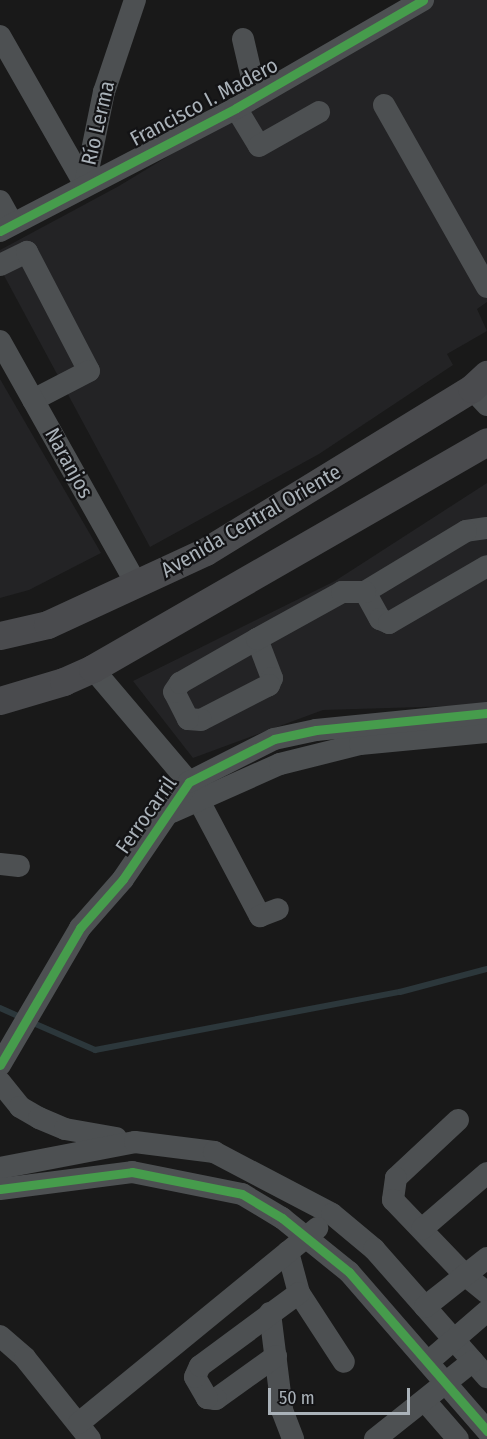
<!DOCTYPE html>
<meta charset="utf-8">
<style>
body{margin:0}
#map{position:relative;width:487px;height:1439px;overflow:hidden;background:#191919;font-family:"Fira Sans Condensed",sans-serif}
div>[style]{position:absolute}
.built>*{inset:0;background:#232325}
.stream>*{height:6px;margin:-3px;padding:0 3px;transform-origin:3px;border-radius:3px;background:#2c373b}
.minor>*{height:22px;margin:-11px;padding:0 11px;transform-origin:11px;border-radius:11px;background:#4d5052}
.major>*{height:28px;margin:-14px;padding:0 14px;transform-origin:14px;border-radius:14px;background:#4a4b4e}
.cycleway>*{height:9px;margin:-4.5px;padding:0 4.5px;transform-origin:4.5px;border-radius:4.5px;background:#469c4c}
span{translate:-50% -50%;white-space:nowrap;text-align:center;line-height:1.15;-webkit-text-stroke:4.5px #131315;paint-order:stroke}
.street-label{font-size:21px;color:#aab2b9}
.scale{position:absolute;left:268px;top:1388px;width:142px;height:27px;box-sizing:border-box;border:3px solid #aab2b9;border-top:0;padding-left:8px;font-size:18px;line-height:21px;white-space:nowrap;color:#aab2b9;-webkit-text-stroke:4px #131315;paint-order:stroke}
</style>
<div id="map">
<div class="built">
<i style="clip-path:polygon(425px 0,487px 0,487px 302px,477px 309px,487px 331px,447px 354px,453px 365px,319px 454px,150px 547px,0 268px,0 250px,119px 186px)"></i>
<i style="clip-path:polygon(0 379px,101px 553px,29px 590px,0 598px)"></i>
<i style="clip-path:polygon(487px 483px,487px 705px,323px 710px,193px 758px,133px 681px,335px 581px)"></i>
</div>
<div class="stream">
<i style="left:0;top:1008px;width:24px;rotate:24deg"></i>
<i style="left:31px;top:1022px;width:70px;rotate:23.6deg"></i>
<i style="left:95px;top:1050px;width:310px;rotate:-10.8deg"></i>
<i style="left:400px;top:992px;width:90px;rotate:-14.8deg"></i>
</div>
<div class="minor">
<i style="left:0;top:36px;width:172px;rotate:60.3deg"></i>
<i style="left:243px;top:39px;width:57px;rotate:76.9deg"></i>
<i style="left:384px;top:105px;width:209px;rotate:60.5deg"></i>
<i style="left:236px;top:108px;width:44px;rotate:58.8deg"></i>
<i style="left:259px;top:146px;width:69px;rotate:-29.5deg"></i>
<i style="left:85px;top:185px;width:95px;rotate:-78.5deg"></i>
<i style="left:104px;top:92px;width:97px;rotate:-71.4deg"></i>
<i style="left:0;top:201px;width:26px;rotate:61deg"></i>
<i style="left:0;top:231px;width:266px;rotate:-27.5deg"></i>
<i style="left:236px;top:108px;width:216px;rotate:-30deg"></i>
<i style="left:0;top:265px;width:30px;rotate:-26deg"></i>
<i style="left:27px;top:252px;width:134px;rotate:62.5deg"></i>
<i style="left:89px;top:371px;width:63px;rotate:152.6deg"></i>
<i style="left:0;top:341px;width:280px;rotate:60.7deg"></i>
<i style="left:472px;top:389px;width:22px;rotate:47deg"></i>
<i style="left:487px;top:528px;width:21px;rotate:172deg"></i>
<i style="left:466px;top:531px;width:118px;rotate:148.9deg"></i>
<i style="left:365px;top:592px;width:31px;rotate:61deg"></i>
<i style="left:380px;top:619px;width:10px;rotate:24deg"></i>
<i style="left:389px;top:623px;width:113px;rotate:-30.2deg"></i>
<i style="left:257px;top:639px;width:42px;rotate:69deg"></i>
<i style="left:272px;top:678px;width:8px;rotate:113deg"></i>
<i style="left:269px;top:685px;width:76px;rotate:152.8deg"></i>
<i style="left:201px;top:720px;width:13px;rotate:-176deg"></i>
<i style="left:188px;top:719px;width:30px;rotate:-117deg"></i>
<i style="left:174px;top:692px;width:11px;rotate:-56deg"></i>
<i style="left:180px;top:683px;width:89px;rotate:-29.7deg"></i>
<i style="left:257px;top:639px;width:97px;rotate:-28.9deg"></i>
<i style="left:342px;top:592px;width:23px"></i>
<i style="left:93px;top:669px;width:148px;rotate:49.7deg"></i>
<i style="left:189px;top:782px;width:152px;rotate:62.1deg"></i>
<i style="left:260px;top:916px;width:19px;rotate:-21deg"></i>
<i style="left:172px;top:812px;width:118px;rotate:-24deg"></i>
<i style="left:280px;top:764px;width:82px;rotate:-14deg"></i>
<i style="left:360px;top:744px;width:128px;rotate:-5.4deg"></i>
<i style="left:0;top:864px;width:19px;rotate:6deg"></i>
<i style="left:0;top:1065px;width:159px;rotate:-59.7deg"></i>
<i style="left:80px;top:928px;width:65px;rotate:-48.7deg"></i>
<i style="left:123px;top:879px;width:117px;rotate:-55.8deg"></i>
<i style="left:189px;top:782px;width:95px;rotate:-26.8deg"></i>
<i style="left:274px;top:739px;width:43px;rotate:-12.1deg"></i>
<i style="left:316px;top:730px;width:172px;rotate:-5.7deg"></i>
<i style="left:0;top:1082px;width:32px;rotate:51deg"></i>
<i style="left:20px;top:1107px;width:22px;rotate:30deg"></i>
<i style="left:39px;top:1118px;width:28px;rotate:23deg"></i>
<i style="left:65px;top:1129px;width:52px;rotate:10deg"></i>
<i style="left:458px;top:1120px;width:85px;rotate:136.9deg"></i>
<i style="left:396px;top:1178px;width:22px;rotate:98deg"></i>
<i style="left:393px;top:1200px;width:104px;rotate:46.2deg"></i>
<i style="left:465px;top:1275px;width:28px;rotate:39deg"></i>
<i style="left:0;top:1168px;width:137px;rotate:-10.9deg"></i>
<i style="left:135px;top:1142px;width:80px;rotate:7.2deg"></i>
<i style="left:214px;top:1152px;width:133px;rotate:27.7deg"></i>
<i style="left:332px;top:1214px;width:55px;rotate:39.8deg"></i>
<i style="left:374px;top:1249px;width:171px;rotate:48.6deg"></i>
<i style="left:0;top:1189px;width:133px;rotate:-7.3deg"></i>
<i style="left:132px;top:1172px;width:112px;rotate:11.3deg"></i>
<i style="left:242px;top:1194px;width:47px;rotate:31deg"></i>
<i style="left:282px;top:1218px;width:86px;rotate:38.9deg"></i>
<i style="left:349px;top:1272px;width:211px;rotate:49deg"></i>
<i style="left:422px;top:1229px;width:86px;rotate:-40.7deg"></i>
<i style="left:288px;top:1252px;width:42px;rotate:75deg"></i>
<i style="left:299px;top:1293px;width:82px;rotate:56.9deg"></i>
<i style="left:425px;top:1307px;width:79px;rotate:-38.3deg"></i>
<i style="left:270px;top:1313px;width:98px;rotate:82.9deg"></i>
<i style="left:282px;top:1410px;width:31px;rotate:69deg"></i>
<i style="left:0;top:1336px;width:33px;rotate:41deg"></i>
<i style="left:25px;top:1358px;width:104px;rotate:51.3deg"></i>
<i style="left:276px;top:1356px;width:74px;rotate:144.4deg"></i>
<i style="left:216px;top:1399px;width:9px;rotate:-174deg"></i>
<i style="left:207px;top:1398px;width:24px;rotate:-120deg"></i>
<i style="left:195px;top:1377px;width:12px;rotate:-66deg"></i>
<i style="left:200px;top:1366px;width:123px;rotate:-36.4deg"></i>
<i style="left:428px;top:1362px;width:78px;rotate:-40.8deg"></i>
<i style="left:425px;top:1401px;width:50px;rotate:49deg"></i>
<i style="left:79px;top:1423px;width:308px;rotate:-39.3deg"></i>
<i style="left:375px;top:1439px;width:125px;rotate:-38.5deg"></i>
</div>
<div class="major">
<i style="left:0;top:636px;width:49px;rotate:-12.9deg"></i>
<i style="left:48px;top:625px;width:174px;rotate:-24.8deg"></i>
<i style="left:206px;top:552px;width:312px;rotate:-31.5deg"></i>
<i style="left:472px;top:389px;width:21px;rotate:-43deg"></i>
<i style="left:0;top:701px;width:67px;rotate:-16.5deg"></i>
<i style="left:64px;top:682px;width:32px;rotate:-24deg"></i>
<i style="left:93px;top:669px;width:455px;rotate:-29.9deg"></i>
</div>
<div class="cycleway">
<i style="left:0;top:231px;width:266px;rotate:-27.5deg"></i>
<i style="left:236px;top:108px;width:216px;rotate:-30deg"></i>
<i style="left:0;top:1065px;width:159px;rotate:-59.7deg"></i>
<i style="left:80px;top:928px;width:65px;rotate:-48.7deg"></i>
<i style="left:123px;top:879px;width:117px;rotate:-55.8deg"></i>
<i style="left:189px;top:782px;width:95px;rotate:-26.8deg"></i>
<i style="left:274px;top:739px;width:43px;rotate:-12.1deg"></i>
<i style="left:316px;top:730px;width:172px;rotate:-5.7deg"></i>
<i style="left:0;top:1189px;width:133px;rotate:-7.3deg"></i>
<i style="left:132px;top:1172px;width:112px;rotate:11.3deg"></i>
<i style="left:242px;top:1194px;width:47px;rotate:31deg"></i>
<i style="left:282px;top:1218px;width:86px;rotate:38.9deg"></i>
<i style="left:349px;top:1272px;width:211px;rotate:49deg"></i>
</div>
<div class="street-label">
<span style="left:204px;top:102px;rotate:-28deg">Francisco I. Madero</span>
<span style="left:98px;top:123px;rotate:-77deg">Río Lerma</span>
<span style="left:69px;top:463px;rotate:61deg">Naranjos</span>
<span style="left:251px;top:521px;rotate:-30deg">Avenida Central Oriente</span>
<span style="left:146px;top:815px;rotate:-55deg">Ferrocarril</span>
</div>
<div class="scale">50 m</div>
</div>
